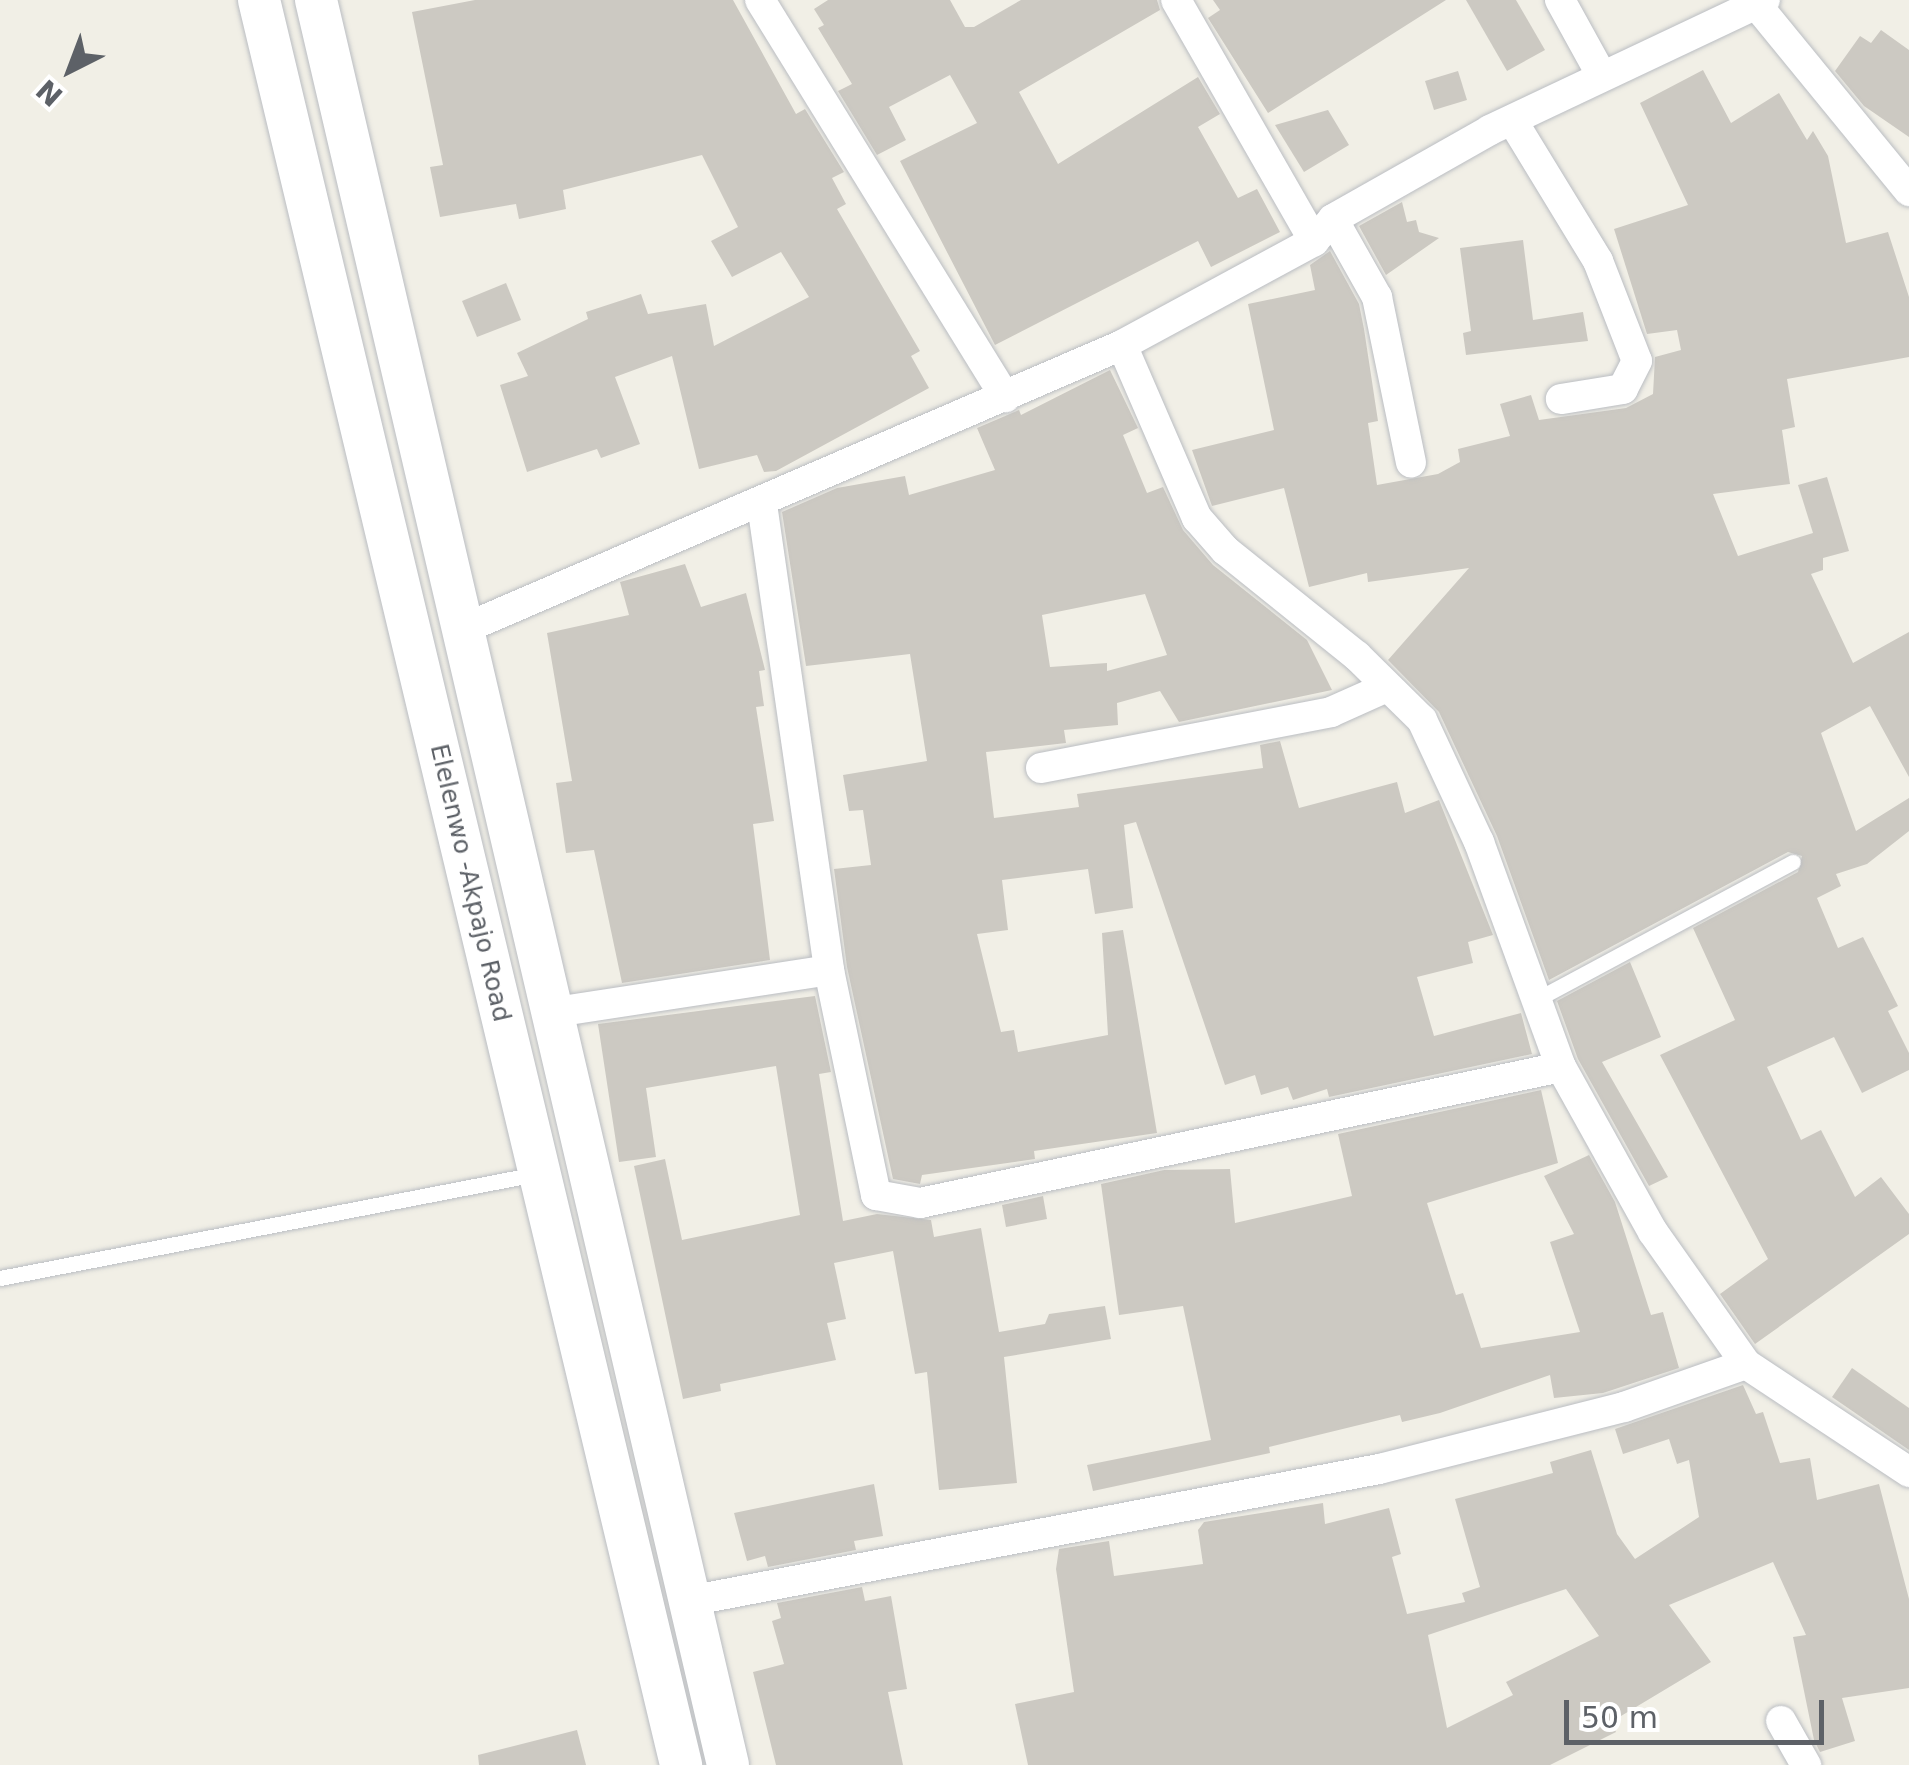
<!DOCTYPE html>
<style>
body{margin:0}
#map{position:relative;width:1909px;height:1765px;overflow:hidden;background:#f1efe6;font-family:"DejaVu Sans",sans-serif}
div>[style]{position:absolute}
.building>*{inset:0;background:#ccc9c2}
.roads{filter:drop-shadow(0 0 2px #babdc2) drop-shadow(0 0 2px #babdc2)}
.service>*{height:15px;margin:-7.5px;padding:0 7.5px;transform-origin:7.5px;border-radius:7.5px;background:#fff}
.minor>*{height:30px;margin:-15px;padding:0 15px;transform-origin:15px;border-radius:15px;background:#fff}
.secondary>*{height:42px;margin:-21px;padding:0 21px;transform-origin:21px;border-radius:21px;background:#fff}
span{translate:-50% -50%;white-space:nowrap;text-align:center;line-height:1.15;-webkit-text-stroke:8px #fff;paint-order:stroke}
.street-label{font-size:25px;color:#5d6167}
.north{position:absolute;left:20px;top:20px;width:100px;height:100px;-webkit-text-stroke:8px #fff;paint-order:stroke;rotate:222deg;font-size:28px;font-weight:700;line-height:40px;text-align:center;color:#5d6167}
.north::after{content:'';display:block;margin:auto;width:35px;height:45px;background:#5d6167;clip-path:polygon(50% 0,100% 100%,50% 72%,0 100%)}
.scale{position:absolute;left:1564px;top:1700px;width:260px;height:45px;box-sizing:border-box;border:5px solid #5d6167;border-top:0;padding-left:12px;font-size:30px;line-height:35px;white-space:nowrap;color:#5d6167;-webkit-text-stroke:8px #fff;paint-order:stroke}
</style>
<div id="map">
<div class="building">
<i style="clip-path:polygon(475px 0,733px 0,796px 114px,805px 109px,844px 172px,832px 178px,846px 204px,837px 209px,920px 351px,911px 356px,929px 388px,776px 471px,764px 472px,757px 455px,699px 469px,672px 356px,615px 377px,640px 444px,601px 458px,597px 449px,527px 472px,500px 385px,528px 376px,517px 353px,588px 319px,586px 312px,641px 294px,648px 314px,706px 304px,714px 346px,809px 297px,781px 252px,732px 277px,711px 241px,738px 227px,702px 155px,563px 190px,566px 209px,519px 219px,516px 204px,440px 217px,430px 167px,443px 165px,412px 12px)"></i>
<i style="clip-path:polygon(828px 0,950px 0,965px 27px,974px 27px,1021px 0,1157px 0,1160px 10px,1019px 92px,1058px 164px,1198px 77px,1220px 114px,1198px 127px,1238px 198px,1257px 189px,1280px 232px,1211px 267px,1198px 241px,995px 345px,900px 161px,977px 123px,950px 75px,889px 107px,906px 140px,877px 155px,838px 91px,852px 84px,818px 28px,824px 25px,814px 9px)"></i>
<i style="clip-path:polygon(1213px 0,1446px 0,1268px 113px,1208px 18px,1220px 10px)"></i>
<i style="clip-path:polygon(1466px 0,1516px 0,1545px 50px,1507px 71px)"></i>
<i style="clip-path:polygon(1881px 30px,1909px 50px,1909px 137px,1864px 106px,1835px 71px,1860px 36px,1871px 43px)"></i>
<i style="clip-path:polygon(1703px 70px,1731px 123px,1779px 93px,1807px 140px,1813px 131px,1828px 156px,1846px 243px,1888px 232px,1909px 297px,1909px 357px,1787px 379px,1795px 427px,1782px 430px,1790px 484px,1713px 494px,1738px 556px,1813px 533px,1798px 485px,1827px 477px,1849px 551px,1823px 558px,1823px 570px,1811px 574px,1853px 663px,1909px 632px,1909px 777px,1870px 706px,1821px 733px,1856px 831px,1909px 798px,1909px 831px,1867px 864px,1836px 874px,1841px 886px,1817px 898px,1838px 948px,1863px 937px,1898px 1006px,1888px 1011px,1909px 1053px,1909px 1070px,1862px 1093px,1834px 1037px,1767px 1067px,1801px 1140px,1821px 1130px,1855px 1197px,1881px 1177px,1909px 1214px,1909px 1234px,1755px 1344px,1720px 1294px,1768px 1259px,1660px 1055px,1735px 1020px,1693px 928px,1798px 872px,1802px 856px,1788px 852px,1549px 980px,1497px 836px,1439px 712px,1388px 660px,1469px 568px,1368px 582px,1367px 573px,1309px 587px,1284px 488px,1212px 506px,1192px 450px,1274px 430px,1248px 304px,1315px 290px,1310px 265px,1330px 251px,1359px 304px,1364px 329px,1378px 421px,1368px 423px,1377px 485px,1438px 474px,1460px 462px,1458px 449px,1510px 436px,1500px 404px,1531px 395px,1539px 420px,1626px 408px,1653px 394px,1655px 357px,1681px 350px,1677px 330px,1647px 334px,1614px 229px,1688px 205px,1640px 103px)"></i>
<i style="clip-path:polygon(1458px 71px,1467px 100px,1434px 110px,1425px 81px)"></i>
<i style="clip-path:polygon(1328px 110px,1349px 145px,1304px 172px,1275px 125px)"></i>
<i style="clip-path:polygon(1402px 202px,1407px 222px,1416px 220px,1419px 232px,1439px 238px,1386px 275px,1359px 226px)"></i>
<i style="clip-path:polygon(1523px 240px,1533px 320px,1583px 312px,1588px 341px,1466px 355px,1463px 333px,1471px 331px,1460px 248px)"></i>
<i style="clip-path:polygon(506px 283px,521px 320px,477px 337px,462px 301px)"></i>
<i style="clip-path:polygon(evenodd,1110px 370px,1138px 428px,1123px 435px,1147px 493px,1163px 487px,1183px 530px,1213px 565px,1307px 640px,1332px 690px,1179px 722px,1160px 691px,1117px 703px,1118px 725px,1064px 730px,1066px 743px,986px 752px,994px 818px,1079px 807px,1077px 794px,1263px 768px,1260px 745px,1280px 741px,1299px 808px,1397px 782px,1405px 813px,1439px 800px,1493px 935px,1468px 942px,1473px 963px,1417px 977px,1434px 1036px,1521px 1013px,1532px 1054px,1329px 1097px,1327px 1089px,1293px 1100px,1288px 1087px,1261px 1095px,1255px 1075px,1225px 1085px,1136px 822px,1124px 825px,1133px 908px,1095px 914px,1088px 869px,1002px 880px,1008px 930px,977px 934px,1001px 1032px,1014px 1030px,1018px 1052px,1108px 1035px,1102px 933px,1123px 930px,1157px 1133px,1034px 1151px,1035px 1159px,922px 1175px,920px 1184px,893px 1179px,847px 967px,834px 869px,871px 865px,863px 810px,849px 811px,843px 775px,927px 761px,910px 654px,806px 666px,782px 512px,837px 488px,905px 476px,909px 495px,995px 470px,977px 428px,1019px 410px,1021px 415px,1110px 370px,1145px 594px,1167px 655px,1107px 671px,1107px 663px,1050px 667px,1042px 615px,1145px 594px)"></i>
<i style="clip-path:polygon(685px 564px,701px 607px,746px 593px,765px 670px,759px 671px,764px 706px,756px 707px,774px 821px,753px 824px,770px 960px,622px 983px,594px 850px,566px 853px,556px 783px,572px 781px,547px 633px,629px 615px,620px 582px)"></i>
<i style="clip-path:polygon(1630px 962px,1661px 1037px,1602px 1062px,1668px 1177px,1649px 1186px,1578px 1059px,1557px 1001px)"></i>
<i style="clip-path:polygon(815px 996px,831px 1072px,819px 1074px,843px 1221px,877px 1214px,931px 1220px,934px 1237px,981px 1228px,999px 1332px,1045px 1324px,1049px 1314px,1105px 1306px,1111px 1339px,1004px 1357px,1017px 1483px,939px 1490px,927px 1372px,915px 1374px,893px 1251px,834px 1263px,846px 1319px,827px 1323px,836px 1360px,720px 1384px,721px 1391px,683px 1399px,634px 1166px,665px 1159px,682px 1240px,800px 1215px,776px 1066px,646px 1088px,656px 1157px,619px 1162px,598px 1024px)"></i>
<i style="clip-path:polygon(1541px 1090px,1558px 1163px,1427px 1203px,1456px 1295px,1463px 1293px,1481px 1348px,1580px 1332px,1550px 1242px,1574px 1234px,1544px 1176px,1589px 1155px,1615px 1202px,1651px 1315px,1663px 1312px,1679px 1368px,1603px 1393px,1554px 1398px,1550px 1375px,1440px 1413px,1402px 1422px,1400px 1415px,1269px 1447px,1270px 1453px,1093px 1491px,1087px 1465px,1211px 1440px,1183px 1306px,1119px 1315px,1101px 1184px,1164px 1170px,1230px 1169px,1235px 1223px,1352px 1196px,1338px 1134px)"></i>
<i style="clip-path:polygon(1043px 1196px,1047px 1219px,1006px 1227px,1002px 1205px)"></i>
<i style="clip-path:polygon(1852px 1368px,1909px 1408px,1909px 1450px,1832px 1397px)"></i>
<i style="clip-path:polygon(evenodd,1743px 1385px,1756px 1414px,1763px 1412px,1780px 1463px,1810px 1458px,1817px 1500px,1879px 1484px,1909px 1599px,1909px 1688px,1842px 1698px,1855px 1741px,1820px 1752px,1814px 1740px,1793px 1637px,1806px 1635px,1773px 1562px,1669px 1605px,1711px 1662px,1611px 1722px,1616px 1732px,1550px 1765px,1028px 1765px,1015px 1704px,1074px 1692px,1056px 1569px,1059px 1549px,1109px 1541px,1114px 1576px,1203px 1564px,1198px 1530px,1204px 1522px,1323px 1503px,1325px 1524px,1389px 1508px,1401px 1554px,1392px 1557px,1407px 1614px,1465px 1602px,1462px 1593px,1480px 1587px,1455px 1499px,1553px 1473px,1550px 1462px,1591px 1450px,1617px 1534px,1635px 1559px,1699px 1517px,1689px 1460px,1677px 1464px,1669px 1439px,1623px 1454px,1615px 1429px,1743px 1385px,1566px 1589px,1599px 1636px,1506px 1682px,1513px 1695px,1447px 1728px,1428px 1635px,1566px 1589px)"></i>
<i style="clip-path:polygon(874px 1484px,883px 1536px,854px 1541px,856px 1550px,768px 1567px,765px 1556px,747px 1561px,734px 1513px)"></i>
<i style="clip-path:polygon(862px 1587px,865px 1601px,891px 1596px,907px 1689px,888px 1692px,903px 1765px,776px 1765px,753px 1672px,784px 1664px,772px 1621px,781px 1618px,777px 1603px)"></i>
<i style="clip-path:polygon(577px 1730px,586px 1765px,479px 1765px,478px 1755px)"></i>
</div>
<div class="roads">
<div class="service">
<i style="left:1539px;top:998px;width:288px;rotate:-28.2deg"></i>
<i style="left:0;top:1278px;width:546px;rotate:-10.98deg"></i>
</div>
<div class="minor">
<i style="left:760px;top:0;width:467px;rotate:58.3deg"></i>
<i style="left:1176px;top:0;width:278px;rotate:60.2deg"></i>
<i style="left:1560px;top:0;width:87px;rotate:61.1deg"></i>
<i style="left:1756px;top:4px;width:242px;rotate:50.7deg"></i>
<i style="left:1512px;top:120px;width:165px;rotate:58.6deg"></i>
<i style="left:1598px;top:261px;width:107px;rotate:68.7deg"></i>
<i style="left:1637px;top:361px;width:31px;rotate:117deg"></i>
<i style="left:1623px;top:389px;width:63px;rotate:170.8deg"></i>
<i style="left:1333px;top:219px;width:90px;rotate:60.6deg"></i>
<i style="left:1377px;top:297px;width:169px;rotate:78.4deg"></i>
<i style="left:1122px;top:345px;width:189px;rotate:66.6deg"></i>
<i style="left:1197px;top:518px;width:43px;rotate:48.8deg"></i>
<i style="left:1225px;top:550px;width:169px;rotate:38.8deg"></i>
<i style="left:1357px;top:656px;width:91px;rotate:44.6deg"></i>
<i style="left:1422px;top:720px;width:135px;rotate:65deg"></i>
<i style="left:1479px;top:842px;width:239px;rotate:70deg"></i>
<i style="left:1561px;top:1067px;width:189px;rotate:60.9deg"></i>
<i style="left:1653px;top:1232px;width:161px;rotate:54.8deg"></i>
<i style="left:1746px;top:1364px;width:196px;rotate:33.5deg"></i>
<i style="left:762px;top:504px;width:471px;rotate:81.8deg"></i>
<i style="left:829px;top:970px;width:230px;rotate:78.2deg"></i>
<i style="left:876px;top:1195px;width:45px;rotate:10.3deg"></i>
<i style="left:920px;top:1203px;width:655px;rotate:-11.98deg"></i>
<i style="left:461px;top:630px;width:720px;rotate:-23.32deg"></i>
<i style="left:1122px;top:345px;width:218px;rotate:-28.4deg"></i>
<i style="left:1314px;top:241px;width:29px;rotate:-49deg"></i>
<i style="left:1333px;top:219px;width:180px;rotate:-29.5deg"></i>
<i style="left:1490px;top:130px;width:304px;rotate:-25.3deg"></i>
<i style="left:1041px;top:768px;width:295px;rotate:-10.9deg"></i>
<i style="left:1331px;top:712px;width:61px;rotate:-24.1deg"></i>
<i style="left:549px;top:1013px;width:283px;rotate:-8.7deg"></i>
<i style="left:689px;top:1601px;width:703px;rotate:-10.83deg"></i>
<i style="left:1379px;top:1469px;width:253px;rotate:-14.2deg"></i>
<i style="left:1624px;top:1407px;width:129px;rotate:-19.4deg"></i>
<i style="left:1781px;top:1721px;width:51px;rotate:60.4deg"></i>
</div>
<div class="secondary">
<i style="left:259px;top:0;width:1815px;rotate:76.55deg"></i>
<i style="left:316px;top:0;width:1812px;rotate:76.86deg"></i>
</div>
</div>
<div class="street-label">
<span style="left:470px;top:883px;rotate:77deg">Elelenwo -Akpajo Road</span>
</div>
<div class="north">N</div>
<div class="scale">50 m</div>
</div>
